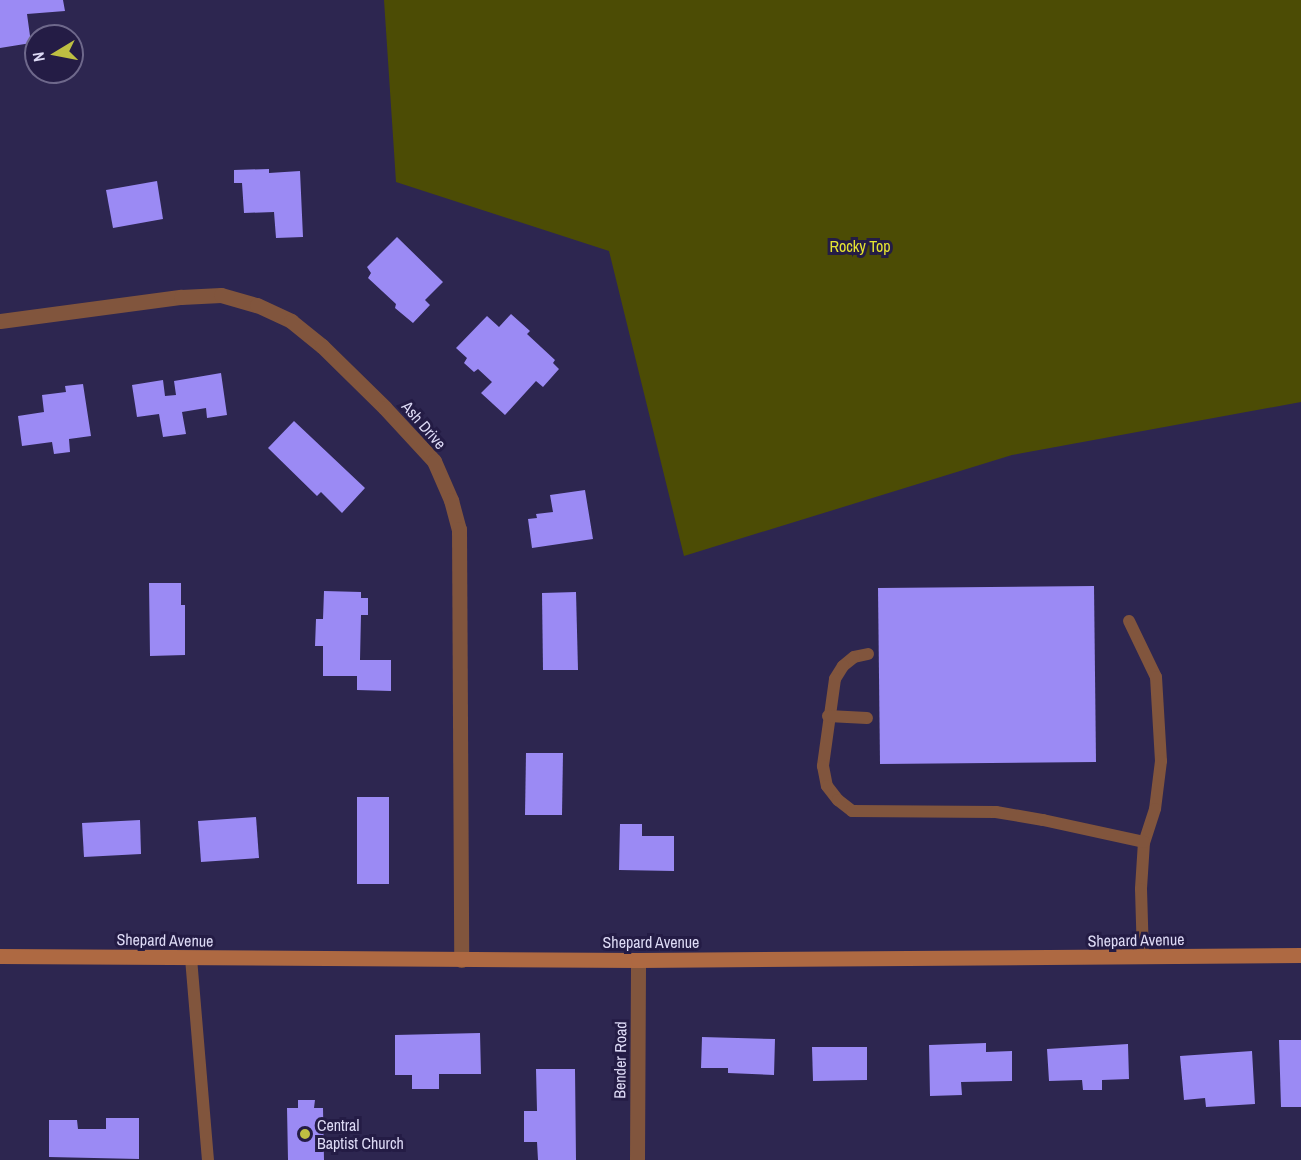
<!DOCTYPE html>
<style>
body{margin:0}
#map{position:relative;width:1301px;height:1160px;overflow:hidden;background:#2d2650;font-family:"Archivo Narrow",sans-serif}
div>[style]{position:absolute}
.green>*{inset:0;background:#4c4c05}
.building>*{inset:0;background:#9b8af4}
.service>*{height:12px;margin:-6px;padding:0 6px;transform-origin:6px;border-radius:6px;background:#81553d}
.minor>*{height:15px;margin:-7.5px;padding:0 7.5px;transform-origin:7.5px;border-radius:7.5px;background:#81553d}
.secondary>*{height:15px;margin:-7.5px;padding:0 7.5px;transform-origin:7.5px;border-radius:7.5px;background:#ae6942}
.dots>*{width:16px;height:16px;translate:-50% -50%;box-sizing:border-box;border:3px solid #241c45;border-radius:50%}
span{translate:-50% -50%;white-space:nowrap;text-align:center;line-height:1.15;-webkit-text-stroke:6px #241c45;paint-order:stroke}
.park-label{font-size:16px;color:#e5e431}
.street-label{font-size:16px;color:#dddaf5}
.poi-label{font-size:16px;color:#dddaf5}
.left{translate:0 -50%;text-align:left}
.north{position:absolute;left:24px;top:24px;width:60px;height:60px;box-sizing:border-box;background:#241c45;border:2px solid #6e688b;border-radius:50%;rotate:260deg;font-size:16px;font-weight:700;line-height:24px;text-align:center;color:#dddaf5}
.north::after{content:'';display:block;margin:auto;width:21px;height:27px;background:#bebf42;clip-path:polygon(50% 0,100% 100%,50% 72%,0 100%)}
</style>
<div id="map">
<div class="green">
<i style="clip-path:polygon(384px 0,1301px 0,1301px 402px,1012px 455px,684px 556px,609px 251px,396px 182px)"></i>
</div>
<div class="building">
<i style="clip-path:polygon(0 0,63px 0,65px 11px,27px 14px,31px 43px,0 48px)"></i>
<i style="clip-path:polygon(269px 169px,269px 173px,300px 171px,303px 237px,276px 238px,274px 212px,244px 213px,242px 183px,234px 183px,234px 170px)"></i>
<i style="clip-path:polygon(157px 181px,163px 219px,113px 228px,106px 190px)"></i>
<i style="clip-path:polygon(397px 237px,443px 282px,425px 300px,430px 305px,413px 323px,395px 308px,396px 304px,368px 278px,371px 273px,367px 267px)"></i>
<i style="clip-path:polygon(511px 314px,530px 331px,527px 334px,555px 360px,553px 363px,559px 369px,543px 387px,536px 381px,505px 415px,481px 393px,492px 382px,478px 369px,474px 372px,464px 363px,467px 358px,456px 348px,487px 316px,499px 327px)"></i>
<i style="clip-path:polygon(221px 373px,227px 415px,207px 418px,206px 408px,182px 412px,186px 434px,163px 437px,159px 414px,137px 417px,132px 385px,163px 380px,165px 396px,176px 395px,174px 381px)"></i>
<i style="clip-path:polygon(83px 384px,91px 436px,69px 439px,70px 452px,54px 454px,52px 442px,22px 446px,18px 416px,44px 412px,42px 395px,66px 392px,65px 386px)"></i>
<i style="clip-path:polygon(294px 421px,365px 488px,342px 513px,321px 492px,317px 496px,268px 448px)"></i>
<i style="clip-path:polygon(585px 490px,593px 539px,532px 548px,528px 519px,537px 518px,536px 514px,553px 512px,550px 495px)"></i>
<i style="clip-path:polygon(149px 583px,181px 583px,181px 605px,185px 605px,185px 655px,150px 656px)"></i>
<i style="clip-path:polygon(1094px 586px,1096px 762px,880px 764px,878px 588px)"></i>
<i style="clip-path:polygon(324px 591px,361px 592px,361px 598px,368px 598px,368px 615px,361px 615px,360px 660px,391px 660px,391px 691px,357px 690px,357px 676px,323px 676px,323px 646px,315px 646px,316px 619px,323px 619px)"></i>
<i style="clip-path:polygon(576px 592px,578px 670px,543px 670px,542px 593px)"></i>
<i style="clip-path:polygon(526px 753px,563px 753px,562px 815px,525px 815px)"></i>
<i style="clip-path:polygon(357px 797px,389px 797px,389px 884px,357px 884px)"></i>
<i style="clip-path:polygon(256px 817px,259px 858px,201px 862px,198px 821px)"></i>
<i style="clip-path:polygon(140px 820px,141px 854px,84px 857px,82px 823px)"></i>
<i style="clip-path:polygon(620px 824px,642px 824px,642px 836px,674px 836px,674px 871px,619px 870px)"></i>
<i style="clip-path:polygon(480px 1033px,481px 1074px,439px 1074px,439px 1089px,412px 1089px,412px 1075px,395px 1075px,395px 1035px)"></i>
<i style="clip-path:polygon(702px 1037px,775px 1039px,774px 1075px,728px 1073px,728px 1068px,701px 1068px)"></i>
<i style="clip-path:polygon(1279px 1040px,1301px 1040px,1301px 1107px,1281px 1107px)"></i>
<i style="clip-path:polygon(986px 1043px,986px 1052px,1012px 1051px,1012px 1081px,961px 1082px,962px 1095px,930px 1096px,929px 1045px)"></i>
<i style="clip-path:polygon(1128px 1044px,1129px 1079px,1102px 1080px,1102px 1090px,1083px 1090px,1082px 1080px,1049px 1081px,1047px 1049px)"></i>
<i style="clip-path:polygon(812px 1047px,867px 1047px,867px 1080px,813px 1081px)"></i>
<i style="clip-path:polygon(1252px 1051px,1255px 1104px,1206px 1107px,1205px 1098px,1184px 1100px,1180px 1056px)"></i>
<i style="clip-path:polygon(536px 1069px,575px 1069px,576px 1160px,538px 1160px,537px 1142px,524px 1142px,524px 1111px,537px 1111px)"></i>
<i style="clip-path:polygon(298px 1100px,315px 1100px,314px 1108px,323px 1108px,324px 1160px,288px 1160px,287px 1108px,298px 1108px)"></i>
<i style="clip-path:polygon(106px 1118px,139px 1118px,139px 1159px,49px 1157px,49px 1120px,77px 1120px,78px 1129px,106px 1129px)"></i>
</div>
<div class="service">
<i style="left:1129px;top:621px;width:62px;rotate:64.3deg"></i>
<i style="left:1156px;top:677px;width:84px;rotate:86.6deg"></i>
<i style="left:1161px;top:761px;width:48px;rotate:97.1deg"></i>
<i style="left:1155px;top:809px;width:35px;rotate:108deg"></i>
<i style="left:1144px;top:842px;width:47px;rotate:93.7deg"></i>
<i style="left:1141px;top:889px;width:69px;rotate:88.3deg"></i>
<i style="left:868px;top:654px;width:14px;rotate:168deg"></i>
<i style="left:854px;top:657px;width:14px;rotate:141deg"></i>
<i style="left:843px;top:666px;width:15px;rotate:122deg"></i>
<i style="left:835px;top:679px;width:88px;rotate:97.9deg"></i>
<i style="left:823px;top:766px;width:20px;rotate:79deg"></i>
<i style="left:827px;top:786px;width:18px;rotate:52deg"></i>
<i style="left:838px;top:800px;width:18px;rotate:38deg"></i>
<i style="left:852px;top:811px;width:144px;rotate:0.4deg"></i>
<i style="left:996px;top:812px;width:48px;rotate:9.7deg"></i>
<i style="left:1043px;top:820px;width:103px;rotate:12.3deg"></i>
<i style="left:828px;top:716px;width:39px;rotate:3deg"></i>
<i style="left:191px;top:958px;width:203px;rotate:85.2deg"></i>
</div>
<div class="minor">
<i style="left:0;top:321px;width:183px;rotate:-7.6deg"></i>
<i style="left:181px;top:297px;width:40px;rotate:-2.9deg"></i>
<i style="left:221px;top:295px;width:37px;rotate:16deg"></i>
<i style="left:257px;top:305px;width:38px;rotate:25deg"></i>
<i style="left:291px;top:321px;width:40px;rotate:39deg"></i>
<i style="left:322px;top:346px;width:88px;rotate:44.5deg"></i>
<i style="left:385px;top:408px;width:72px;rotate:47.2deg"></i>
<i style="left:434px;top:461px;width:43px;rotate:66.4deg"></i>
<i style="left:451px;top:500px;width:30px;rotate:75deg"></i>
<i style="left:459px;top:529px;width:431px;rotate:89.7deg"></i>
<i style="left:637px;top:1160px;width:200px;rotate:-89.7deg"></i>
</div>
<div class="secondary">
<i style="left:0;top:956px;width:638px;rotate:0.36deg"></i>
<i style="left:638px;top:960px;width:663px;rotate:-0.43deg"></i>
</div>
<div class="dots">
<i style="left:305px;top:1134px;background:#bebf42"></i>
</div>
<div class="park-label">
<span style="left:860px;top:246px">Rocky Top</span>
</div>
<div class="street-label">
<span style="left:424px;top:425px;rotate:49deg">Ash Drive</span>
<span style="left:165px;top:940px;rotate:1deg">Shepard Avenue</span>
<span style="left:1136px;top:940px;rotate:-1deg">Shepard Avenue</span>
<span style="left:651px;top:942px">Shepard Avenue</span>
<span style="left:620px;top:1060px;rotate:-89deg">Bender Road</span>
</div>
<div class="poi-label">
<span class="left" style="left:317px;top:1134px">Central<br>Baptist Church</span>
</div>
<div class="north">N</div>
</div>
